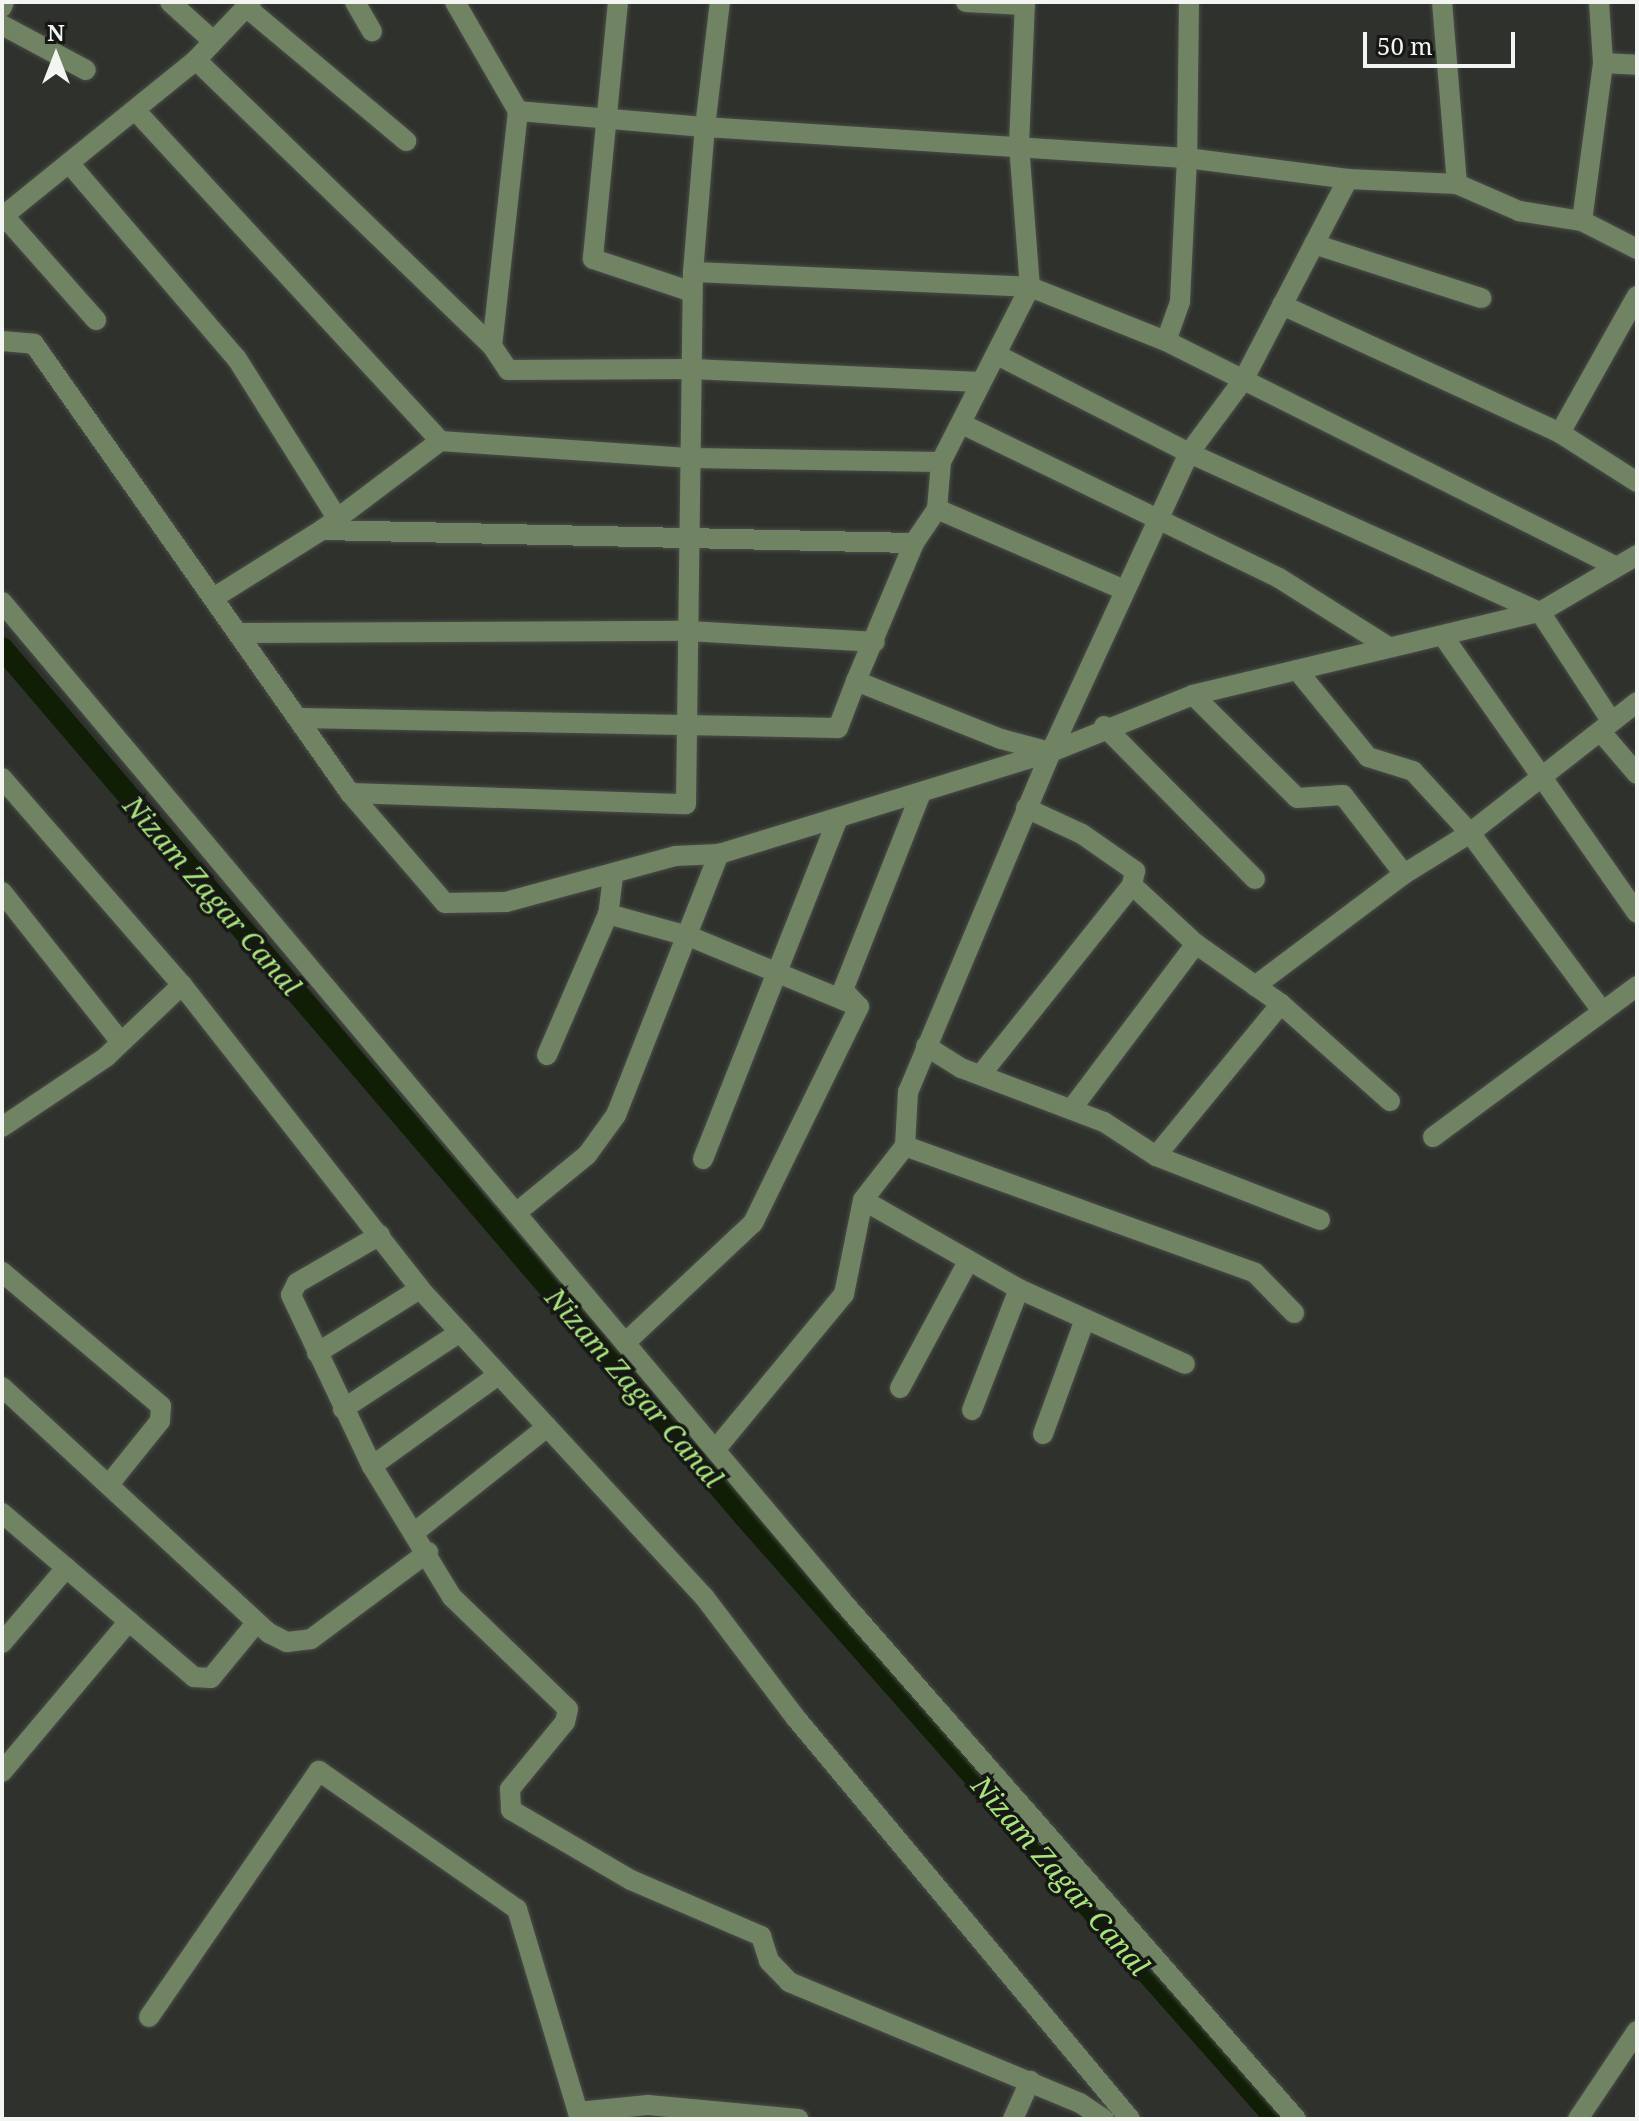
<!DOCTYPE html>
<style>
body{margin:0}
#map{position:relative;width:1639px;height:2121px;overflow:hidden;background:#2e312c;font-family:"Noto Serif",serif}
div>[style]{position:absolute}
.canal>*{height:22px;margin:-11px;padding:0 11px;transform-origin:11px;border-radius:11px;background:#101e05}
.roads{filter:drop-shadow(0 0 2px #4a4c48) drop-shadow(0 0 2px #4a4c48)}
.minor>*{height:20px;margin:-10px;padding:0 10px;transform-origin:10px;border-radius:10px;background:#708463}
span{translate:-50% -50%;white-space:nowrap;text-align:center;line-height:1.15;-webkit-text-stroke:7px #171816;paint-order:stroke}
.water-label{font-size:28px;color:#a8e67c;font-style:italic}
.frame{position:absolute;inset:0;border:4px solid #f3f5f2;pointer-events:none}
.north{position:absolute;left:16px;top:16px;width:80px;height:80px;-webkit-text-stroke:6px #171816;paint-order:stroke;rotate:0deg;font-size:22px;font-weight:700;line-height:32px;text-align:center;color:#f3f5f2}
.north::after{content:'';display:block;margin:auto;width:28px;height:36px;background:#f3f5f2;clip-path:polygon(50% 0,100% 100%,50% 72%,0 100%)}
.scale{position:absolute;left:1363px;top:32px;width:152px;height:36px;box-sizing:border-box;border:4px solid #f3f5f2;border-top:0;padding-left:10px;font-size:24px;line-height:28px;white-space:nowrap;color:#f3f5f2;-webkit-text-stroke:6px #171816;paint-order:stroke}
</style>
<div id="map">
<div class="canal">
<i style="left:2px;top:648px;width:1142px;rotate:49.47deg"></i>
<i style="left:744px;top:1516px;width:804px;rotate:48.58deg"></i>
</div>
<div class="roads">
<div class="minor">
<i style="left:170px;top:2px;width:57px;rotate:42.1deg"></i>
<i style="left:355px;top:2px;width:34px;rotate:60deg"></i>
<i style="left:455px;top:2px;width:126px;rotate:60deg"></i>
<i style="left:518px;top:111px;width:236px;rotate:96.3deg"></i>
<i style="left:618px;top:2px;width:258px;rotate:95.6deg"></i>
<i style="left:593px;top:259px;width:104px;rotate:18.4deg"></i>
<i style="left:966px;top:2px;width:59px;rotate:2.9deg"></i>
<i style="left:1025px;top:2px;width:143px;rotate:92.4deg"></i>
<i style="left:1019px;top:145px;width:142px;rotate:85.6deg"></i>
<i style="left:1030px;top:287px;width:196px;rotate:117deg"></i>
<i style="left:941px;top:462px;width:47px;rotate:94.9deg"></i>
<i style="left:937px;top:509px;width:41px;rotate:124.1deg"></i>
<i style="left:914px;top:543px;width:150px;rotate:112.8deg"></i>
<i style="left:856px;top:681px;width:156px;rotate:21.8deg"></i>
<i style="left:1001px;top:739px;width:51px;rotate:14.9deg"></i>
<i style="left:1189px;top:2px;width:156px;rotate:90.7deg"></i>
<i style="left:1187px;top:158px;width:162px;rotate:7.4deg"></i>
<i style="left:1348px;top:179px;width:109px;rotate:2.6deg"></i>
<i style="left:1457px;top:184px;width:183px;rotate:-94.7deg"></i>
<i style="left:1599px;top:2px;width:61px;rotate:86.2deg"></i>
<i style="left:1603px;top:63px;width:34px;rotate:3deg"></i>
<i style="left:2px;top:7px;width:5px;rotate:-68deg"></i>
<i style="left:246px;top:7px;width:209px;rotate:39.9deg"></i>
<i style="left:2px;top:25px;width:95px;rotate:28.2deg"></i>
<i style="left:196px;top:60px;width:412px;rotate:44deg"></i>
<i style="left:492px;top:346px;width:29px;rotate:56deg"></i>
<i style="left:508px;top:370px;width:184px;rotate:-0.3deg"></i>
<i style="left:692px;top:369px;width:288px;rotate:2.6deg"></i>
<i style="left:135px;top:110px;width:450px;rotate:47.3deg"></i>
<i style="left:518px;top:111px;width:188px;rotate:4.9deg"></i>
<i style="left:705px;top:127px;width:126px;rotate:-83.2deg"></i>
<i style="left:69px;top:163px;width:258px;rotate:49.4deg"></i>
<i style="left:237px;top:359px;width:188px;rotate:57.8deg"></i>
<i style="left:1348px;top:179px;width:225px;rotate:117.5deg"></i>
<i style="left:1244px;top:379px;width:92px;rotate:126.6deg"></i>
<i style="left:1189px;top:453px;width:329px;rotate:114.8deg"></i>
<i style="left:1051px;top:752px;width:153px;rotate:-21.9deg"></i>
<i style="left:1193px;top:695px;width:357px;rotate:-13.5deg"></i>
<i style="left:1540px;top:612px;width:113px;rotate:-30.4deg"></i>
<i style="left:1457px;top:184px;width:68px;rotate:23.5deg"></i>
<i style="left:1519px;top:211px;width:64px;rotate:9deg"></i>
<i style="left:1582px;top:221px;width:62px;rotate:27deg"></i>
<i style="left:4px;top:216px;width:139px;rotate:48.5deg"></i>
<i style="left:2px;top:217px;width:250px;rotate:-39deg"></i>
<i style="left:196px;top:60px;width:80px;rotate:-46.5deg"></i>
<i style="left:1582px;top:221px;width:159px;rotate:-82.4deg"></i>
<i style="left:1314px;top:244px;width:176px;rotate:17.9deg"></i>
<i style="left:693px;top:272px;width:337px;rotate:2.5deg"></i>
<i style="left:1030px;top:287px;width:146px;rotate:21.7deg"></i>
<i style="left:1166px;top:341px;width:504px;rotate:26.62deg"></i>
<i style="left:1282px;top:305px;width:306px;rotate:24.7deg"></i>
<i style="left:1560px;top:433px;width:91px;rotate:32.5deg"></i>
<i style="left:2px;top:341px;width:32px;rotate:5deg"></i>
<i style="left:34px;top:344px;width:549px;rotate:54.86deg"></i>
<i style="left:350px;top:793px;width:145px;rotate:49.2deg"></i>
<i style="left:445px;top:903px;width:61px;rotate:-0.9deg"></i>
<i style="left:506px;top:902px;width:175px;rotate:-15.2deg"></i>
<i style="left:675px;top:856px;width:44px;rotate:-2.6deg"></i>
<i style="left:719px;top:854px;width:347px;rotate:-17.1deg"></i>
<i style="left:1051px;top:752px;width:369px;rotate:112.8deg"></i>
<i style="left:908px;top:1092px;width:54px;rotate:93.2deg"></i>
<i style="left:905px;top:1146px;width:68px;rotate:127.9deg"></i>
<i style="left:863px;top:1200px;width:96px;rotate:101.4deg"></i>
<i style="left:844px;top:1294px;width:202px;rotate:129.6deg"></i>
<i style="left:997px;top:355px;width:216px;rotate:27deg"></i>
<i style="left:1189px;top:453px;width:385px;rotate:24.4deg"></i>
<i style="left:1540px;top:612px;width:131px;rotate:56.8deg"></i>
<i style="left:962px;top:424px;width:352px;rotate:25.9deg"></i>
<i style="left:1279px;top:578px;width:128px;rotate:32.2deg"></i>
<i style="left:1560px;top:433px;width:157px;rotate:-60.7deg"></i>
<i style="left:937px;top:509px;width:204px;rotate:23.4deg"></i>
<i style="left:322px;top:530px;width:148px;rotate:-37deg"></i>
<i style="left:440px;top:441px;width:252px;rotate:3.9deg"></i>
<i style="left:691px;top:458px;width:250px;rotate:0.9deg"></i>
<i style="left:215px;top:597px;width:126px;rotate:-32.1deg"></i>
<i style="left:322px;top:530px;width:592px;rotate:1.26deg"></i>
<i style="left:2px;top:602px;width:1305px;rotate:49.94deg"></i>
<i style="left:842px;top:1601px;width:689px;rotate:48.77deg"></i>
<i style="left:242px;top:633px;width:448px;rotate:-0.3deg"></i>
<i style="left:690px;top:631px;width:185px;rotate:3.4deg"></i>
<i style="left:1443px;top:636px;width:338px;rotate:55deg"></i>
<i style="left:1297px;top:670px;width:112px;rotate:50.8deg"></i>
<i style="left:1368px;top:757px;width:47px;rotate:17.3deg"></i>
<i style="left:1413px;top:771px;width:84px;rotate:47.4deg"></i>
<i style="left:1470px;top:833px;width:222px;rotate:53.4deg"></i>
<i style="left:1193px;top:695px;width:146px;rotate:44.7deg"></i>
<i style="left:1297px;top:798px;width:46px;rotate:-3.7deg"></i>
<i style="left:1343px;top:795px;width:100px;rotate:52.3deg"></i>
<i style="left:300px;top:718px;width:538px;rotate:1.06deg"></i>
<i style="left:838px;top:728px;width:50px;rotate:-69deg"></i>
<i style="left:1104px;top:726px;width:215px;rotate:45.4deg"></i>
<i style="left:1601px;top:732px;width:55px;rotate:49.4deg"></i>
<i style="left:2px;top:778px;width:274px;rotate:49deg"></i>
<i style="left:182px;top:985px;width:386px;rotate:51.9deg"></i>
<i style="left:420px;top:1289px;width:420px;rotate:47.3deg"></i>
<i style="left:705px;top:1598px;width:149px;rotate:52.9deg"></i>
<i style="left:795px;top:1717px;width:523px;rotate:50.19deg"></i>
<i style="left:350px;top:793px;width:336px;rotate:1.9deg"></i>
<i style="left:686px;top:804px;width:532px;rotate:-89.25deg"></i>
<i style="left:693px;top:272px;width:145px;rotate:-85.3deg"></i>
<i style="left:705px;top:127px;width:483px;rotate:3.7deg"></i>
<i style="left:1187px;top:158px;width:144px;rotate:92.8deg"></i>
<i style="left:1180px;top:302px;width:41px;rotate:109.7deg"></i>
<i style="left:1026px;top:808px;width:62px;rotate:24.9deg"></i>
<i style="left:1082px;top:834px;width:65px;rotate:34.9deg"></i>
<i style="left:1135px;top:871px;width:14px;rotate:102deg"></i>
<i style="left:1132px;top:885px;width:87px;rotate:42.7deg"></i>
<i style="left:1196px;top:944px;width:104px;rotate:35.2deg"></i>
<i style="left:1281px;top:1004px;width:146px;rotate:41.7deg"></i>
<i style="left:613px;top:876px;width:38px;rotate:97deg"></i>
<i style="left:608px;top:914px;width:86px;rotate:15.5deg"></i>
<i style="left:691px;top:937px;width:175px;rotate:22.5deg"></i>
<i style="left:2px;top:892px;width:191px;rotate:51.6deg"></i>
<i style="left:1255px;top:986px;width:186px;rotate:-36.9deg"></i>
<i style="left:1404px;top:874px;width:78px;rotate:-31.8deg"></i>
<i style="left:1470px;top:833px;width:212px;rotate:-38.1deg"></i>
<i style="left:926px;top:1046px;width:41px;rotate:32.2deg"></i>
<i style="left:961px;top:1068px;width:153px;rotate:20.7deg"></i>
<i style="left:1104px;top:1122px;width:62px;rotate:33.2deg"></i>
<i style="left:1156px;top:1156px;width:176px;rotate:21.3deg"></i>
<i style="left:547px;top:1055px;width:154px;rotate:-66.6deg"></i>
<i style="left:982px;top:1073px;width:241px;rotate:-51.4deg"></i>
<i style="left:1073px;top:1107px;width:204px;rotate:-53deg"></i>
<i style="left:2px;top:1127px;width:125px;rotate:-33.9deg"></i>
<i style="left:106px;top:1057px;width:105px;rotate:-43.5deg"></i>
<i style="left:1433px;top:1137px;width:254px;rotate:-36.5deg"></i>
<i style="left:905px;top:1146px;width:372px;rotate:19.9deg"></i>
<i style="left:1255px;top:1273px;width:56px;rotate:45.7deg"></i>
<i style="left:1156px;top:1156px;width:197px;rotate:-50.6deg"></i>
<i style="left:703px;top:1159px;width:364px;rotate:-68.4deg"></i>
<i style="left:863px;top:1200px;width:180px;rotate:29.7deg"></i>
<i style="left:1019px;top:1289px;width:182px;rotate:24.3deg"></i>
<i style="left:516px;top:1213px;width:92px;rotate:-39.2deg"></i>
<i style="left:587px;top:1155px;width:49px;rotate:-54.1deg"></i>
<i style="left:616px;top:1115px;width:281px;rotate:-68.5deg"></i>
<i style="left:380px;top:1235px;width:96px;rotate:150deg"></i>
<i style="left:297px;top:1283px;width:13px;rotate:117deg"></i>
<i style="left:291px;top:1295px;width:189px;rotate:64.7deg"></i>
<i style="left:372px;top:1466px;width:153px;rotate:58.6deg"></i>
<i style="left:452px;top:1597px;width:161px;rotate:44deg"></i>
<i style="left:568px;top:1709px;width:13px;rotate:103deg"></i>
<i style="left:565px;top:1722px;width:87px;rotate:129.4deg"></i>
<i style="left:510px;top:1789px;width:21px;rotate:87deg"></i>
<i style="left:511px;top:1810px;width:139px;rotate:30.3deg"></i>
<i style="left:631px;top:1880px;width:142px;rotate:23.3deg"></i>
<i style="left:761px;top:1936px;width:26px;rotate:72deg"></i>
<i style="left:769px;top:1961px;width:29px;rotate:46deg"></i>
<i style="left:789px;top:1982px;width:315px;rotate:22.6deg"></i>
<i style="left:1080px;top:2103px;width:29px;rotate:34deg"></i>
<i style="left:2px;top:1272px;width:208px;rotate:40.1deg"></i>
<i style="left:161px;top:1406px;width:15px;rotate:94deg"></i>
<i style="left:160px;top:1421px;width:78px;rotate:128.8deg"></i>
<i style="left:625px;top:1343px;width:175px;rotate:-43.2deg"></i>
<i style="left:753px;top:1223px;width:241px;rotate:-63.9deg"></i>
<i style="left:859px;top:1007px;width:23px;rotate:-133deg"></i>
<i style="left:843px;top:990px;width:209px;rotate:-68.4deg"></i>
<i style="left:317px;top:1353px;width:121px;rotate:-31.9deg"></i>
<i style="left:2px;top:1387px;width:363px;rotate:42.7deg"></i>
<i style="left:269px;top:1633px;width:20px;rotate:27deg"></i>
<i style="left:287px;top:1642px;width:24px;rotate:-7deg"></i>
<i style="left:311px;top:1639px;width:146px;rotate:-36.6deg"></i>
<i style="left:900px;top:1388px;width:145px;rotate:-61.7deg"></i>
<i style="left:343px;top:1409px;width:140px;rotate:-33.3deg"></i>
<i style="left:972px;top:1410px;width:130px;rotate:-68.8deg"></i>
<i style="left:1043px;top:1434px;width:122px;rotate:-69.9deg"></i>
<i style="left:372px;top:1466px;width:154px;rotate:-35.8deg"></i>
<i style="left:2px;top:1513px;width:253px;rotate:40.5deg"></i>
<i style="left:194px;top:1677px;width:17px;rotate:3deg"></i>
<i style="left:211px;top:1678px;width:72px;rotate:-50.6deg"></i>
<i style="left:415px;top:1532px;width:169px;rotate:-38.5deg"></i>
<i style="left:2px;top:1643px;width:99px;rotate:-49.5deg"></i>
<i style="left:2px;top:1772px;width:197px;rotate:-49.9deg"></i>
<i style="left:149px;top:2017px;width:299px;rotate:-55.4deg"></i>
<i style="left:319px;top:1771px;width:241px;rotate:34.9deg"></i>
<i style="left:517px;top:1909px;width:219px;rotate:73.3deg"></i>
<i style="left:578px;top:2112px;width:70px;rotate:-5.7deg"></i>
<i style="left:648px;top:2105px;width:151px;rotate:5.3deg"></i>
<i style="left:1013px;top:2119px;width:42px;rotate:-65.9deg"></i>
<i style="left:1578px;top:2119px;width:106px;rotate:-56.2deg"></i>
</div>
</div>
<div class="water-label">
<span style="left:213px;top:895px;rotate:49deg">Nizam Zagar Canal</span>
<span style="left:635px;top:1387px;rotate:49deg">Nizam Zagar Canal</span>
<span style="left:1061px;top:1875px;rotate:49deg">Nizam Zagar Canal</span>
</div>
<div class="frame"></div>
<div class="north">N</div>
<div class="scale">50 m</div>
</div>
